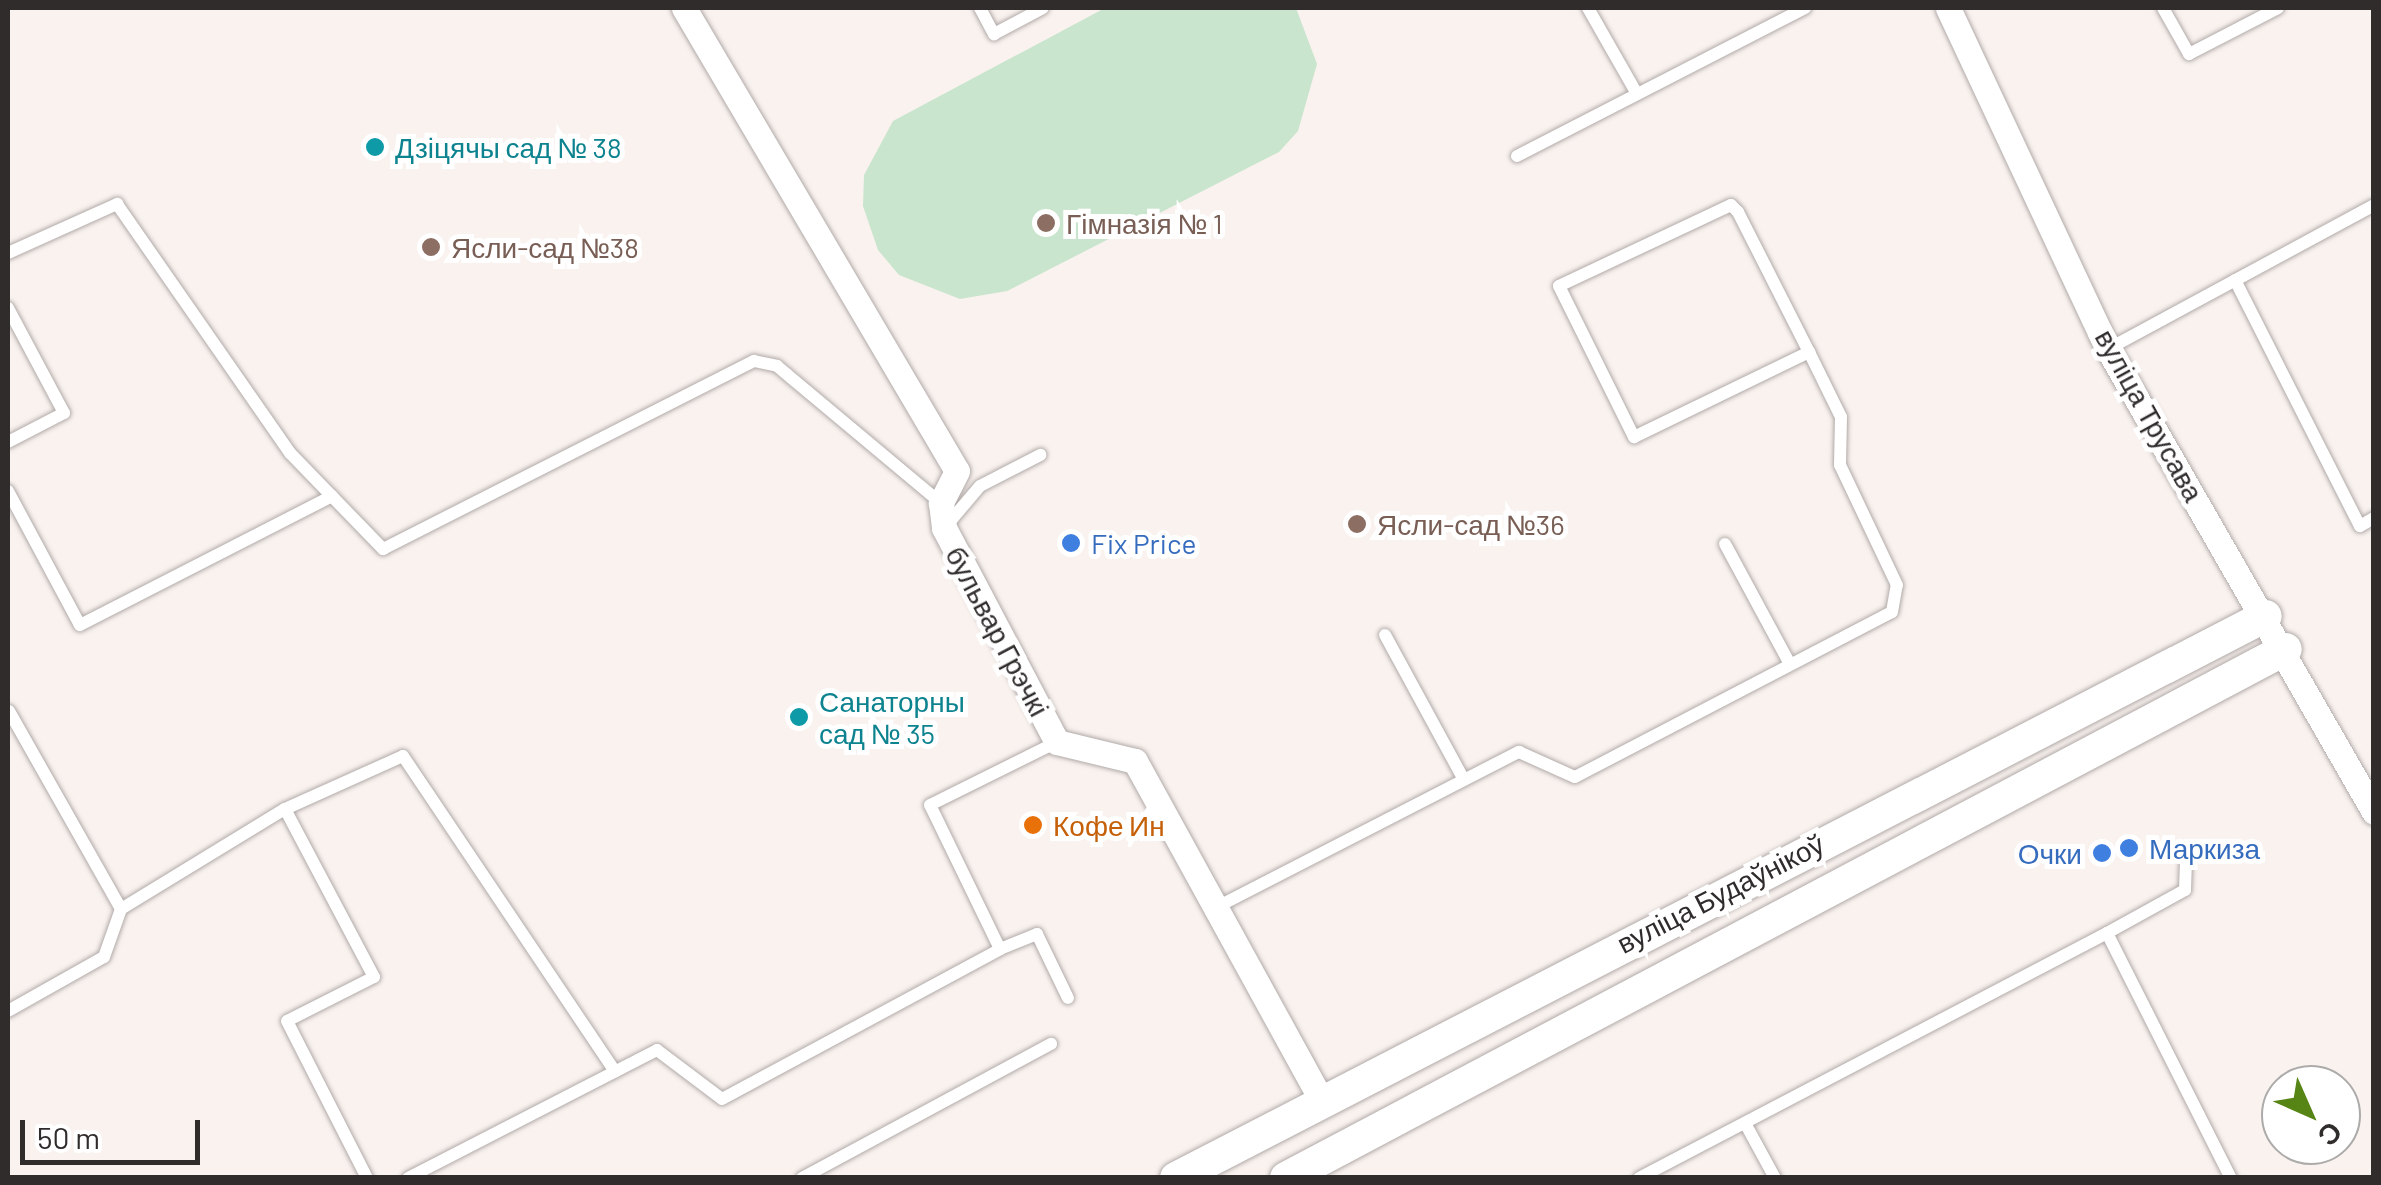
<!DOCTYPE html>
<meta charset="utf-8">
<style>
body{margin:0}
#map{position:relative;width:2381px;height:1185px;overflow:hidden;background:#f9f2ef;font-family:Barlow,sans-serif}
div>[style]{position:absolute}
.green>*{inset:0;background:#c9e5cd}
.roads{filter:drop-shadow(0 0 2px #b1aaa8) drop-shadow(0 0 2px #b1aaa8)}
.service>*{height:12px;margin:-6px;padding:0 6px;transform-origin:6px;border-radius:6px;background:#fff}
.minor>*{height:25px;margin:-12.5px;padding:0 12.5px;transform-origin:12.5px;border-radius:12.5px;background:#fff}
.tertiary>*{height:32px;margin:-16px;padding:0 16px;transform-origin:16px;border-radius:16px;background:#fff}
.dots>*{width:28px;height:28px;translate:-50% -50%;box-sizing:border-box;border:5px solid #fff;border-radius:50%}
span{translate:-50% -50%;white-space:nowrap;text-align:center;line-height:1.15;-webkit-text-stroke:10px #fff;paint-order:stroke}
.culture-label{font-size:28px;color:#0d838f}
.left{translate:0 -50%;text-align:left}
.education-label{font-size:28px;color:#785e54}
.street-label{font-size:28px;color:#2f2c2b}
.shop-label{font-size:28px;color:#366cbe}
.right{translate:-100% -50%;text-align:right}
.food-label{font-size:28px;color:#c56008}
.frame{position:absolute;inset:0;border:10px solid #2f2c2b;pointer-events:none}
.north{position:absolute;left:2261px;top:1065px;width:100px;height:100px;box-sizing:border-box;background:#fff;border:2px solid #acabaa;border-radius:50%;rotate:135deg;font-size:28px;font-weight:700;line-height:40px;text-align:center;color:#2f2c2b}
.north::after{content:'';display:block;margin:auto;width:35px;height:45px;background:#568515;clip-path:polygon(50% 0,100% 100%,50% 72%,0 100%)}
.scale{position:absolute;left:20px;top:1120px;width:180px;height:45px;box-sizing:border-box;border:5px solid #2f2c2b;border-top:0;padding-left:12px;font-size:30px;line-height:35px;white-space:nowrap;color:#2f2c2b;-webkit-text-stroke:8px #fff;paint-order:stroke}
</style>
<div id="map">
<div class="green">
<i style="clip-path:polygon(1105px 8px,1296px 8px,1317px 64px,1298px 131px,1279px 152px,1007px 291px,960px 299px,899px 275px,878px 250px,863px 206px,864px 175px,893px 121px)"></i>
</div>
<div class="roads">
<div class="service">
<i style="left:980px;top:8px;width:30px;rotate:62deg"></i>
<i style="left:994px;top:34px;width:55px;rotate:-28deg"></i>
<i style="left:1588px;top:8px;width:99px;rotate:60.3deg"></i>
<i style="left:2163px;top:8px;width:53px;rotate:60.5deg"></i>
<i style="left:2189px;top:54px;width:100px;rotate:-27.3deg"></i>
<i style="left:1517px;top:156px;width:324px;rotate:-27.2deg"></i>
<i style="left:8px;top:253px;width:120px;rotate:-24.2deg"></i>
<i style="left:117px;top:204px;width:303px;rotate:55.2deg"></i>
<i style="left:290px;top:453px;width:134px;rotate:45.9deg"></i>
<i style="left:383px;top:549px;width:416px;rotate:-26.9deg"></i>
<i style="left:754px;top:361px;width:24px;rotate:12deg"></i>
<i style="left:777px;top:366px;width:214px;rotate:39.9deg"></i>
<i style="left:2235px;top:280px;width:276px;rotate:63.1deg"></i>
<i style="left:2360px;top:526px;width:16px;rotate:-30deg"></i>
<i style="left:8px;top:308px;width:119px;rotate:61.9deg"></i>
<i style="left:64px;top:413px;width:63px;rotate:152.6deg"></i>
<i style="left:2108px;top:349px;width:302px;rotate:-28.4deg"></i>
<i style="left:8px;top:491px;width:152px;rotate:61.8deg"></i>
<i style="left:80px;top:625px;width:283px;rotate:-27.1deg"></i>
<i style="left:946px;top:526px;width:52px;rotate:-49.6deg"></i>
<i style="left:980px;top:486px;width:68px;rotate:-27.3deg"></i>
<i style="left:1725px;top:544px;width:136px;rotate:61.6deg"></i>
<i style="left:1385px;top:635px;width:163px;rotate:61.4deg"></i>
<i style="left:9px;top:711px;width:227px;rotate:60.5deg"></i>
<i style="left:121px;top:909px;width:192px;rotate:-31.4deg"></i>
<i style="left:285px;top:809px;width:129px;rotate:-24.2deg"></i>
<i style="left:403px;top:756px;width:380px;rotate:56.1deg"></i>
<i style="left:285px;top:809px;width:190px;rotate:62.1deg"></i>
<i style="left:374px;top:977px;width:97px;rotate:153.2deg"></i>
<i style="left:287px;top:1021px;width:176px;rotate:63deg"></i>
<i style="left:1215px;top:908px;width:342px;rotate:-27.2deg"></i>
<i style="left:1519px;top:752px;width:61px;rotate:24.1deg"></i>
<i style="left:1575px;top:777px;width:357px;rotate:-27.5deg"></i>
<i style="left:1892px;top:612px;width:27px;rotate:-80deg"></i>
<i style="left:1897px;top:585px;width:133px;rotate:-115.4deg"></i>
<i style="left:1840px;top:465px;width:48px;rotate:-88.8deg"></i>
<i style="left:1841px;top:417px;width:72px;rotate:-116.2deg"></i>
<i style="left:1809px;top:352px;width:157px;rotate:-116.9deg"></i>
<i style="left:1738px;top:212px;width:10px;rotate:-135deg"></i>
<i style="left:1731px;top:205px;width:190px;rotate:154.8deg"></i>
<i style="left:1559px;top:286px;width:169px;rotate:63.6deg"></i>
<i style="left:1634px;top:437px;width:195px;rotate:-25.9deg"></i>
<i style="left:2107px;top:933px;width:89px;rotate:-28.9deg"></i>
<i style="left:2185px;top:890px;width:31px;rotate:-88deg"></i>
<i style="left:1000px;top:949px;width:40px;rotate:-22deg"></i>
<i style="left:1037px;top:934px;width:71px;rotate:64.2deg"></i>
<i style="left:8px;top:1011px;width:110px;rotate:-29.4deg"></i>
<i style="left:104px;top:957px;width:51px;rotate:-70.5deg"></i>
<i style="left:1745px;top:1123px;width:63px;rotate:61.4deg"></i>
<i style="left:408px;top:1178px;width:280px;rotate:-27.2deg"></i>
<i style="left:657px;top:1050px;width:81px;rotate:37deg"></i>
<i style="left:722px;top:1099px;width:316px;rotate:-28.3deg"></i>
<i style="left:1000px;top:949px;width:160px;rotate:-115.9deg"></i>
<i style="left:930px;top:805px;width:142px;rotate:-26.4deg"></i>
<i style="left:802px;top:1178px;width:283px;rotate:-28.3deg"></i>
<i style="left:1639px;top:1178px;width:528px;rotate:-27.63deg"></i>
<i style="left:2107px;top:933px;width:275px;rotate:63.2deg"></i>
</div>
<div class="minor">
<i style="left:684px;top:8px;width:537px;rotate:59.48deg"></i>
<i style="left:957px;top:471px;width:36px;rotate:117deg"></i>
<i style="left:941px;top:503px;width:25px;rotate:83deg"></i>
<i style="left:944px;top:528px;width:242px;rotate:62.2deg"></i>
<i style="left:1057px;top:742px;width:80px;rotate:13.7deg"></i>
<i style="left:1135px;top:761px;width:390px;rotate:61.2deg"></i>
<i style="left:1948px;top:8px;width:377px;rotate:64.9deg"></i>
<i style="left:2108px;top:349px;width:534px;rotate:60.12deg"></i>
</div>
<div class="tertiary">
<i style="left:1176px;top:1178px;width:1226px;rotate:-27.28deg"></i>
<i style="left:1286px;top:1178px;width:1131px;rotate:-27.88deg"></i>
</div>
</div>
<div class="dots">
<i style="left:375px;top:147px;background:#0f9aa8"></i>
<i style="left:1046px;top:223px;background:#8d6e63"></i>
<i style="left:431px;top:247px;background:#8d6e63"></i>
<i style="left:1357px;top:524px;background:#8d6e63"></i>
<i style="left:1071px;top:543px;background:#3f7fe0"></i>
<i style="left:799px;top:717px;background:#0f9aa8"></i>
<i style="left:1033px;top:825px;background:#e8710a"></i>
<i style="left:2129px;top:848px;background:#3f7fe0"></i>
<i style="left:2102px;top:853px;background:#3f7fe0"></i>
</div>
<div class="culture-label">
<span class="left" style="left:395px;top:147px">Дзіцячы сад № 38</span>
<span class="left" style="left:819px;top:717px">Санаторны<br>сад № 35</span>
</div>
<div class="education-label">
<span class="left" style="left:1066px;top:223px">Гімназія № 1</span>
<span class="left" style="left:451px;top:247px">Ясли-сад №38</span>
<span class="left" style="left:1377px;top:524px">Ясли-сад №36</span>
</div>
<div class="street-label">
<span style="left:2150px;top:415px;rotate:61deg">вуліца Трусава</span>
<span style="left:998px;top:631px;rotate:62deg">бульвар Грэчкі</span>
<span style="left:1720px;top:893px;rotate:-27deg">вуліца Будаўнікоў</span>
</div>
<div class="shop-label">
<span class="left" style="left:1091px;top:543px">Fix Price</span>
<span class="left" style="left:2149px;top:848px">Маркиза</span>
<span class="right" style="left:2082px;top:853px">Очки</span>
</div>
<div class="food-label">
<span class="left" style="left:1053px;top:825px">Кофе Ин</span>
</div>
<div class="frame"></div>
<div class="north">С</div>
<div class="scale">50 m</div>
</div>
